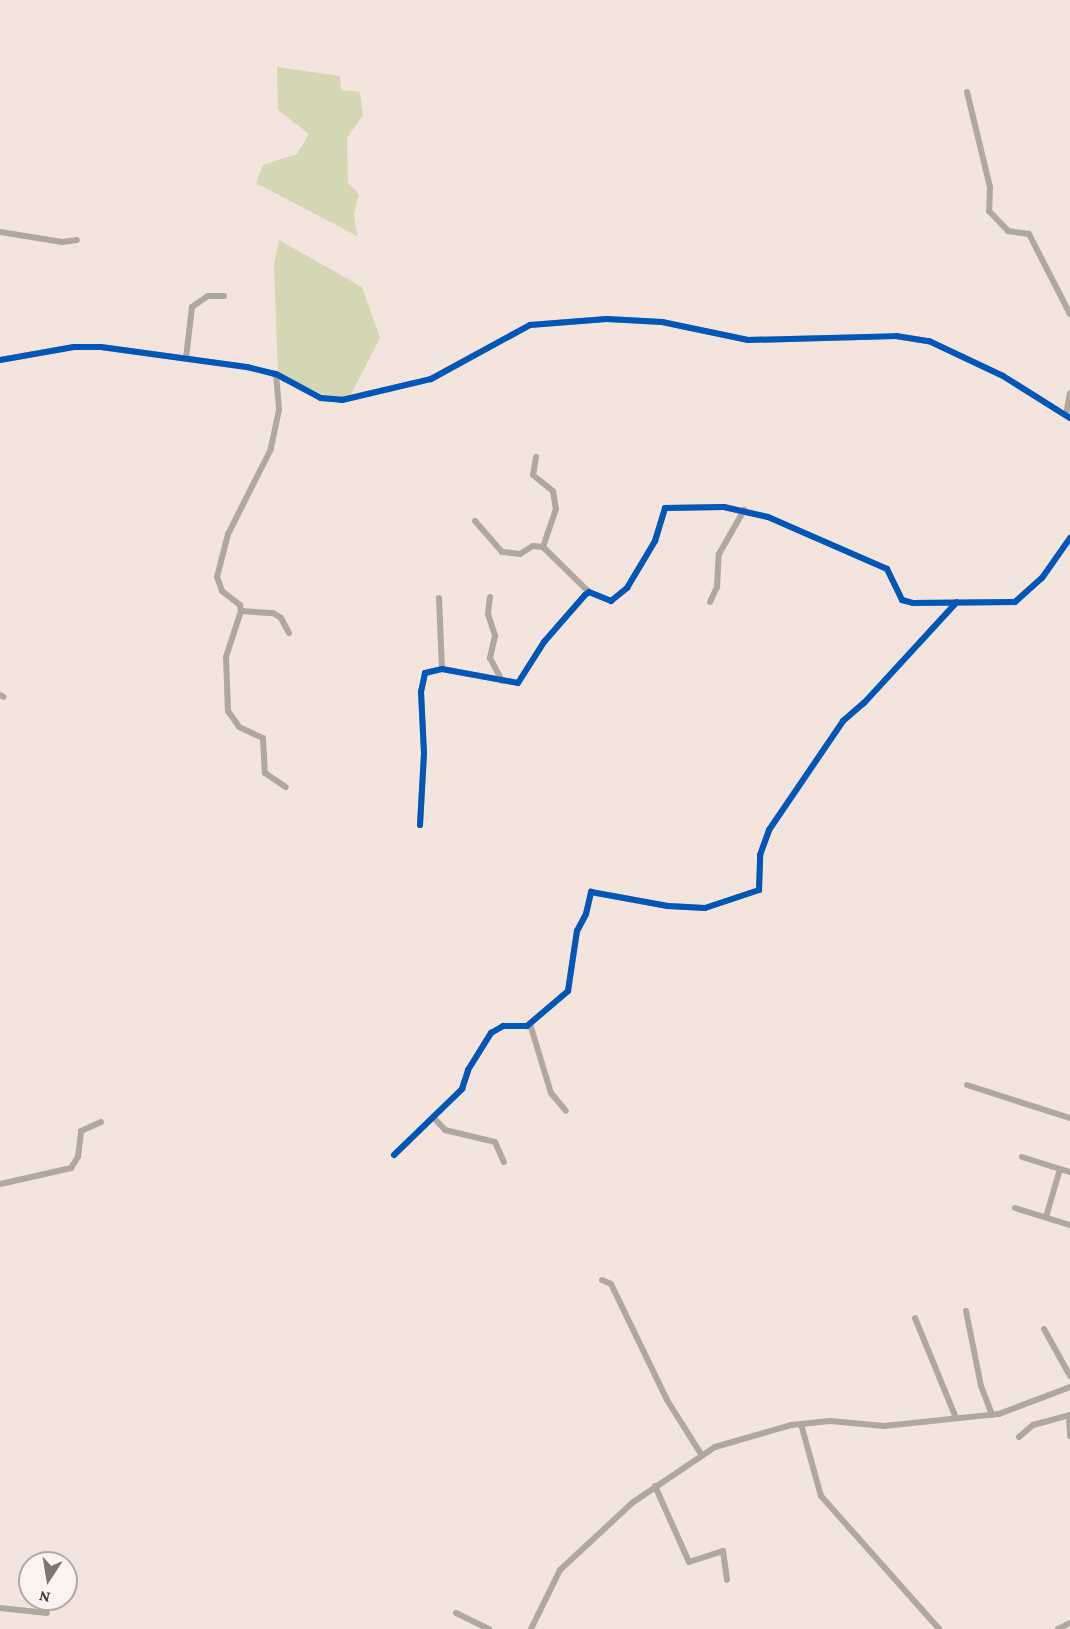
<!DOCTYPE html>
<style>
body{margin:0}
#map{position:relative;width:1070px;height:1629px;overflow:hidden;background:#f4e4de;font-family:"Crimson Pro",serif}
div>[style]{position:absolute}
.green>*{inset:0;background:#d5d6b3}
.minor>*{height:6px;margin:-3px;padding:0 3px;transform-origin:3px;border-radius:3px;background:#afa89e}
.cycleway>*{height:6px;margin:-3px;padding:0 3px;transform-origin:3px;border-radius:3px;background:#0057b8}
span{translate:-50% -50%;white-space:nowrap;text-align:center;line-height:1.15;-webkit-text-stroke:4.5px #faf3f0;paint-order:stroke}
.north{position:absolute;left:18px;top:1551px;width:60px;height:60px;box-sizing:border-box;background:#faf3f0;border:2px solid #b2a8a4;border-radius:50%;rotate:192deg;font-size:16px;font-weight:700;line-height:24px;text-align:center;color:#453731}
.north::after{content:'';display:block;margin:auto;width:21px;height:27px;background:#82746e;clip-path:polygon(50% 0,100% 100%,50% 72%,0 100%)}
</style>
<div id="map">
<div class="green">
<i style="clip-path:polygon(277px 67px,340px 76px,341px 90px,360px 92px,363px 115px,347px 138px,348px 183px,359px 194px,354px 213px,357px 236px,256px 183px,263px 165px,297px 154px,309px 134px,278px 110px)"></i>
<i style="clip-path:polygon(279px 240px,362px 287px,380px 338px,348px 400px,322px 394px,278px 374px,274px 265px)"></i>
</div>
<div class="minor">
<i style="left:967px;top:92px;width:98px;rotate:76.4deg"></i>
<i style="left:990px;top:187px;width:24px;rotate:92deg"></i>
<i style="left:989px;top:211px;width:28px;rotate:46deg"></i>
<i style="left:1008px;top:231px;width:21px;rotate:8deg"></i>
<i style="left:1029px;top:234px;width:90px;rotate:62.9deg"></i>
<i style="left:0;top:232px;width:63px;rotate:9.2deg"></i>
<i style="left:62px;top:242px;width:15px;rotate:-8deg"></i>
<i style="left:186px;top:358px;width:51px;rotate:-83.3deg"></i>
<i style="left:192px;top:307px;width:19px;rotate:-35deg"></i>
<i style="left:208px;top:296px;width:16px"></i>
<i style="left:0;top:360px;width:75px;rotate:-10deg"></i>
<i style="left:74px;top:347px;width:27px"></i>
<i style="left:101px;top:347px;width:147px;rotate:7.8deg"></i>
<i style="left:247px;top:367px;width:30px;rotate:14deg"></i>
<i style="left:276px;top:374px;width:51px;rotate:28.1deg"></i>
<i style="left:321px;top:398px;width:21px;rotate:5deg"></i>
<i style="left:342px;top:400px;width:91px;rotate:-13.3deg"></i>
<i style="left:431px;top:379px;width:113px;rotate:-28.6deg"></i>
<i style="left:530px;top:325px;width:77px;rotate:-4.5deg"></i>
<i style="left:607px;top:319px;width:55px;rotate:3.1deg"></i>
<i style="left:662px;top:322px;width:88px;rotate:11.8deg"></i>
<i style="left:748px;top:340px;width:148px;rotate:-1.5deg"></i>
<i style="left:896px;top:336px;width:33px;rotate:9deg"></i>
<i style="left:929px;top:341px;width:82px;rotate:25.3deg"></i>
<i style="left:1003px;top:376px;width:79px;rotate:32.1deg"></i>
<i style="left:276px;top:374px;width:36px;rotate:85deg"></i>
<i style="left:279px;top:410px;width:40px;rotate:102deg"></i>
<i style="left:271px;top:449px;width:95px;rotate:116.8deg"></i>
<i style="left:228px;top:534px;width:44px;rotate:104.3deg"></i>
<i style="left:217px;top:577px;width:15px;rotate:70deg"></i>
<i style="left:222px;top:591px;width:23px;rotate:38deg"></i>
<i style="left:240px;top:605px;width:6px;rotate:81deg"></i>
<i style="left:241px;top:611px;width:48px;rotate:108.1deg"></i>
<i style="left:226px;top:657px;width:54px;rotate:87.9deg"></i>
<i style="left:228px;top:711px;width:19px;rotate:55deg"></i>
<i style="left:239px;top:727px;width:26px;rotate:25deg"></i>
<i style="left:263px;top:738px;width:35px;rotate:87deg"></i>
<i style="left:265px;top:773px;width:25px;rotate:34deg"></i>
<i style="left:1066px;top:415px;width:22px;rotate:-80deg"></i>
<i style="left:536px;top:457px;width:18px;rotate:99deg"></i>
<i style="left:533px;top:475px;width:26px;rotate:39deg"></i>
<i style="left:553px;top:491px;width:18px;rotate:81deg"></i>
<i style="left:556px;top:509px;width:40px;rotate:108.9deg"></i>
<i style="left:475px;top:521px;width:41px;rotate:48.9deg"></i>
<i style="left:502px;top:552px;width:18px;rotate:6deg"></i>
<i style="left:520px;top:554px;width:15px;rotate:-32deg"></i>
<i style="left:533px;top:546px;width:10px;rotate:6deg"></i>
<i style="left:543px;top:547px;width:64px;rotate:44.4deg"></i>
<i style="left:490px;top:597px;width:17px;rotate:97deg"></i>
<i style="left:488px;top:614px;width:23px;rotate:72deg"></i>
<i style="left:495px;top:636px;width:23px;rotate:103deg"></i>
<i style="left:490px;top:658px;width:26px;rotate:62deg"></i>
<i style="left:439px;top:598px;width:71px;rotate:87.6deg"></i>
<i style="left:710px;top:602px;width:17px;rotate:-65deg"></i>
<i style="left:717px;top:587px;width:33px;rotate:-87deg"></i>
<i style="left:719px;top:554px;width:51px;rotate:-60.4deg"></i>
<i style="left:241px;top:611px;width:32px;rotate:4deg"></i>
<i style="left:273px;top:613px;width:9px;rotate:32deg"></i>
<i style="left:281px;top:618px;width:17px;rotate:62deg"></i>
<i style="left:0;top:695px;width:4px;rotate:27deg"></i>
<i style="left:420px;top:825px;width:72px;rotate:-86.8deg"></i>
<i style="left:424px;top:753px;width:61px;rotate:-92.8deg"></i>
<i style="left:421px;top:692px;width:19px;rotate:-78deg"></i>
<i style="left:425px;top:673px;width:17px;rotate:-13deg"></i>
<i style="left:442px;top:669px;width:77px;rotate:10.4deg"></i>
<i style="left:518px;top:683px;width:49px;rotate:-57.6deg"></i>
<i style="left:544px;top:642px;width:62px;rotate:-48.9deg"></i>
<i style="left:585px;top:595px;width:5px;rotate:-37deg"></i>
<i style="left:589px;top:592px;width:24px;rotate:22deg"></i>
<i style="left:611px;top:601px;width:21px;rotate:-39deg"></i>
<i style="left:627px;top:588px;width:55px;rotate:-59.2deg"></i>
<i style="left:655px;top:541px;width:34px;rotate:-73deg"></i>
<i style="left:665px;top:508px;width:59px;rotate:-1deg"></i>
<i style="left:724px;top:507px;width:45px;rotate:12.8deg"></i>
<i style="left:768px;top:517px;width:130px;rotate:23.6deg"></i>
<i style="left:887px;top:569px;width:34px;rotate:64deg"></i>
<i style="left:902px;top:600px;width:11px;rotate:15deg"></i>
<i style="left:913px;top:603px;width:102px;rotate:-0.6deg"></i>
<i style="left:1015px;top:602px;width:36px;rotate:-42deg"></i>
<i style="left:1042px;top:578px;width:49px;rotate:-55deg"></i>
<i style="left:530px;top:1024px;width:72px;rotate:73.1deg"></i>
<i style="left:551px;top:1093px;width:23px;rotate:50deg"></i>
<i style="left:967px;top:1085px;width:108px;rotate:17.8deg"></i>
<i style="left:434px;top:1118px;width:16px;rotate:47deg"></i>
<i style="left:445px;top:1130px;width:51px;rotate:13.5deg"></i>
<i style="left:495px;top:1142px;width:22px;rotate:66deg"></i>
<i style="left:394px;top:1155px;width:95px;rotate:-44.1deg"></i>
<i style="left:462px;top:1089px;width:20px;rotate:-72deg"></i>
<i style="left:468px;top:1070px;width:44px;rotate:-58.1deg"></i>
<i style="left:491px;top:1033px;width:14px;rotate:-30deg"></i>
<i style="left:503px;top:1026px;width:24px"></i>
<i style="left:527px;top:1026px;width:54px;rotate:-40.5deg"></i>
<i style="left:568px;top:991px;width:61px;rotate:-81.5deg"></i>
<i style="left:577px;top:931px;width:19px;rotate:-62deg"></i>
<i style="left:586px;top:914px;width:23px;rotate:-77deg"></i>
<i style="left:591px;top:892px;width:78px;rotate:10.3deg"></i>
<i style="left:668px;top:906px;width:37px;rotate:3deg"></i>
<i style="left:705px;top:908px;width:57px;rotate:-18.4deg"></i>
<i style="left:759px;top:890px;width:35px;rotate:-88deg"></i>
<i style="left:760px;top:855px;width:27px;rotate:-70deg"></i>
<i style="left:769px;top:830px;width:132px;rotate:-55.8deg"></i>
<i style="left:843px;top:721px;width:28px;rotate:-41deg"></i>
<i style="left:864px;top:703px;width:137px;rotate:-47.4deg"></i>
<i style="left:1022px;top:1157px;width:50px;rotate:17.4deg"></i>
<i style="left:0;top:1184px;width:73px;rotate:-12.7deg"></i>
<i style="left:71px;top:1168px;width:13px;rotate:-58deg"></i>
<i style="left:78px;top:1157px;width:26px;rotate:-83deg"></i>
<i style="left:81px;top:1131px;width:22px;rotate:-24deg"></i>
<i style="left:1015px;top:1208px;width:58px;rotate:17.2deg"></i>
<i style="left:1046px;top:1217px;width:50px;rotate:-73.7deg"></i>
<i style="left:602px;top:1280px;width:10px;rotate:24deg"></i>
<i style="left:611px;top:1284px;width:129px;rotate:64.2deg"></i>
<i style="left:667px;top:1400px;width:64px;rotate:57.8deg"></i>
<i style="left:966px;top:1311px;width:76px;rotate:78.7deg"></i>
<i style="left:981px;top:1386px;width:31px;rotate:69deg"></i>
<i style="left:915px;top:1318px;width:108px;rotate:67.7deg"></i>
<i style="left:1044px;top:1329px;width:54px;rotate:61deg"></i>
<i style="left:1069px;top:1415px;width:21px;rotate:87deg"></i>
<i style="left:801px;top:1424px;width:75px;rotate:74.5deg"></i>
<i style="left:821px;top:1496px;width:178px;rotate:48.4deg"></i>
<i style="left:1019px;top:1437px;width:18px;rotate:-41deg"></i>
<i style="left:1033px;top:1425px;width:35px;rotate:-15deg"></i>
<i style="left:655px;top:1486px;width:83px;rotate:65.9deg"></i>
<i style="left:689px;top:1562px;width:36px;rotate:-18deg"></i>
<i style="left:723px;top:1551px;width:29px;rotate:82deg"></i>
<i style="left:0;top:1608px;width:47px;rotate:6.1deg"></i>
<i style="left:456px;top:1613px;width:37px;rotate:26deg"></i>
<i style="left:531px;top:1629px;width:66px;rotate:-63.8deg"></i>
<i style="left:560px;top:1570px;width:98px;rotate:-42.9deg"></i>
<i style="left:632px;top:1503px;width:100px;rotate:-34deg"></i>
<i style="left:715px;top:1447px;width:79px;rotate:-16.1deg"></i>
<i style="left:791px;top:1425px;width:39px;rotate:-6deg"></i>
<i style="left:830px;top:1421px;width:54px;rotate:5.3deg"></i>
<i style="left:884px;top:1426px;width:116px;rotate:-6deg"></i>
<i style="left:999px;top:1414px;width:76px;rotate:-20.8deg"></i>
<i style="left:1058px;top:1629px;width:13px;rotate:-27deg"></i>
</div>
<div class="cycleway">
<i style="left:0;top:360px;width:75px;rotate:-10deg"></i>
<i style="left:74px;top:347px;width:27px"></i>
<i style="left:101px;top:347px;width:147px;rotate:7.8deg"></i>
<i style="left:247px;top:367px;width:30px;rotate:14deg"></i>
<i style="left:276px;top:374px;width:51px;rotate:28.1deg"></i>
<i style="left:321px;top:398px;width:21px;rotate:5deg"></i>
<i style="left:342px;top:400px;width:91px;rotate:-13.3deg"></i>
<i style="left:431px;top:379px;width:113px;rotate:-28.6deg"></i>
<i style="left:530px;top:325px;width:77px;rotate:-4.5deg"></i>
<i style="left:607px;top:319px;width:55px;rotate:3.1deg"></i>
<i style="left:662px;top:322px;width:88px;rotate:11.8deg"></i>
<i style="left:748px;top:340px;width:148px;rotate:-1.5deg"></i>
<i style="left:896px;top:336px;width:33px;rotate:9deg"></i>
<i style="left:929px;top:341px;width:82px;rotate:25.3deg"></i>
<i style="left:1003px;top:376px;width:79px;rotate:32.1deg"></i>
<i style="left:420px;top:825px;width:72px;rotate:-86.8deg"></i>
<i style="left:424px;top:753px;width:61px;rotate:-92.8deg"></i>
<i style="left:421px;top:692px;width:19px;rotate:-78deg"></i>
<i style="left:425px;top:673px;width:17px;rotate:-13deg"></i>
<i style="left:442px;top:669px;width:77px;rotate:10.4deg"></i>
<i style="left:518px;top:683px;width:49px;rotate:-57.6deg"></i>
<i style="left:544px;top:642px;width:62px;rotate:-48.9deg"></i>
<i style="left:585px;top:595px;width:5px;rotate:-37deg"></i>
<i style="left:589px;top:592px;width:24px;rotate:22deg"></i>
<i style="left:611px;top:601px;width:21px;rotate:-39deg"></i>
<i style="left:627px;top:588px;width:55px;rotate:-59.2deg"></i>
<i style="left:655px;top:541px;width:34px;rotate:-73deg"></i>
<i style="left:665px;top:508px;width:59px;rotate:-1deg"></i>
<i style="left:724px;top:507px;width:45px;rotate:12.8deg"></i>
<i style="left:768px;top:517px;width:130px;rotate:23.6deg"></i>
<i style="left:887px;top:569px;width:34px;rotate:64deg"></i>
<i style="left:902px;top:600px;width:11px;rotate:15deg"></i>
<i style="left:913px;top:603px;width:102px;rotate:-0.6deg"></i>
<i style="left:1015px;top:602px;width:36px;rotate:-42deg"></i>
<i style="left:1042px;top:578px;width:49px;rotate:-55deg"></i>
<i style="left:394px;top:1155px;width:95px;rotate:-44.1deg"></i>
<i style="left:462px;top:1089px;width:20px;rotate:-72deg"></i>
<i style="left:468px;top:1070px;width:44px;rotate:-58.1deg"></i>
<i style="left:491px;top:1033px;width:14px;rotate:-30deg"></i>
<i style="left:503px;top:1026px;width:24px"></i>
<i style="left:527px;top:1026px;width:54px;rotate:-40.5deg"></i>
<i style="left:568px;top:991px;width:61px;rotate:-81.5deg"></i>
<i style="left:577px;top:931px;width:19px;rotate:-62deg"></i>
<i style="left:586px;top:914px;width:23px;rotate:-77deg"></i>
<i style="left:591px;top:892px;width:78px;rotate:10.3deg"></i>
<i style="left:668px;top:906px;width:37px;rotate:3deg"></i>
<i style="left:705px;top:908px;width:57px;rotate:-18.4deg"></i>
<i style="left:759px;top:890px;width:35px;rotate:-88deg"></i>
<i style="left:760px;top:855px;width:27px;rotate:-70deg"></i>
<i style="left:769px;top:830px;width:132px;rotate:-55.8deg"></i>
<i style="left:843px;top:721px;width:28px;rotate:-41deg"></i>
<i style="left:864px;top:703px;width:137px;rotate:-47.4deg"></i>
</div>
<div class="north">N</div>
</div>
